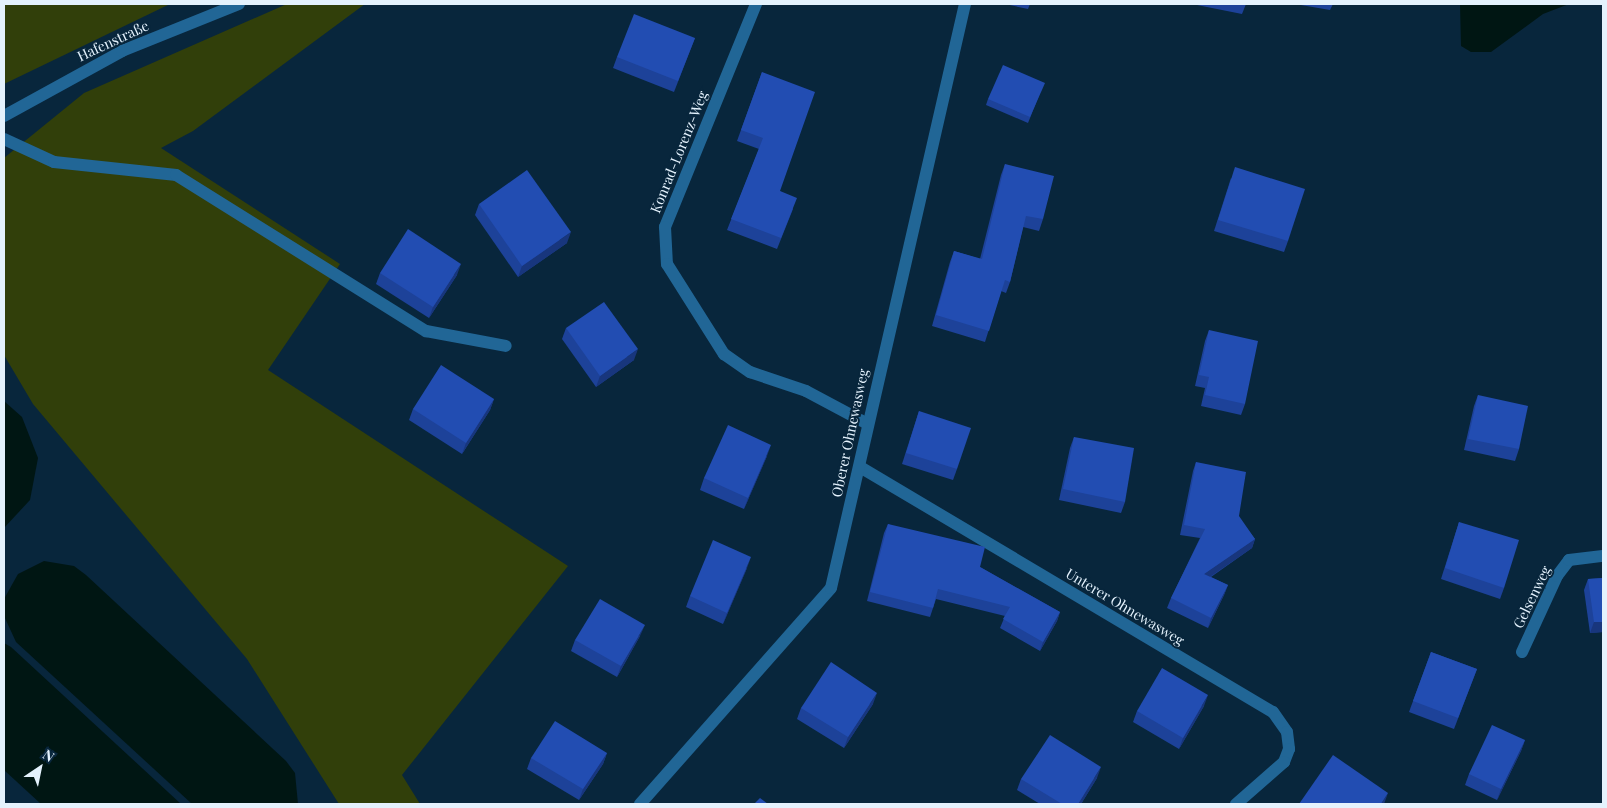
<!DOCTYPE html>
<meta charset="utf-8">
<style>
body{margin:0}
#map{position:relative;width:1607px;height:808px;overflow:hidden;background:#08263c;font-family:"Playfair Display",serif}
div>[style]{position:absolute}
.green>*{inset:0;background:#313f0a}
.water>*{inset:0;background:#001613}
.lane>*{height:12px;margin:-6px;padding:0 6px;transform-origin:6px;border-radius:6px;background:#216696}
.street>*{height:12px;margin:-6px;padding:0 6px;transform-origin:6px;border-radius:6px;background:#216696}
.wall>*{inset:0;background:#1d4299}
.shaded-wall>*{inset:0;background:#18367d}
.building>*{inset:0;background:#224db2}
span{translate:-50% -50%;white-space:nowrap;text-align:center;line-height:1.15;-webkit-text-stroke:4px #08263c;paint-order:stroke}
.street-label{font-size:14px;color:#e4f2fd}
.frame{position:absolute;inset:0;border:5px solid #e4f2fd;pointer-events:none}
.north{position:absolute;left:15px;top:743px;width:50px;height:50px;-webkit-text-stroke:4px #08263c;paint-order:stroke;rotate:34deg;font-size:14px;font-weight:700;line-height:20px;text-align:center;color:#e4f2fd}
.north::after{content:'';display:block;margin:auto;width:18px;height:22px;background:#e4f2fd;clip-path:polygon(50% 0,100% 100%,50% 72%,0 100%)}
</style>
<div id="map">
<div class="green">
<i style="clip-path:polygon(4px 4px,170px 4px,4px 84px)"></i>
<i style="clip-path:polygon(287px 4px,365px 4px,193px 131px,161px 148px,340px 264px,268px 370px,568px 566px,402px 775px,420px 804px,339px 804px,247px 659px,33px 404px,4px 355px,4px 158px,84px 93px)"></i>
</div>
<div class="water">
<i style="clip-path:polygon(1460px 4px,1569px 4px,1543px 14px,1491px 52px,1471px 52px,1461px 46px)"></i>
<i style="clip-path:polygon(4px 401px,22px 417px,38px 458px,30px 500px,4px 528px)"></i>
<i style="clip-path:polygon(44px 561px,74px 566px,86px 575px,286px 761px,295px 773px,298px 804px,192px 804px,16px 642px,4px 616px,4px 599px,18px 574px)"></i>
<i style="clip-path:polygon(4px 643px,11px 647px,181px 804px,41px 804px,4px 770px)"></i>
</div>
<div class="lane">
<i style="left:4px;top:139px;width:55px;rotate:24.7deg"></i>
<i style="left:54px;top:162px;width:123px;rotate:6.1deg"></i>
<i style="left:176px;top:175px;width:295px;rotate:32deg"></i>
<i style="left:426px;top:331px;width:81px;rotate:10.6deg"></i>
</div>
<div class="street">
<i style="left:756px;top:4px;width:241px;rotate:112.2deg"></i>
<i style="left:665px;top:227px;width:37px;rotate:87deg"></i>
<i style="left:667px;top:264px;width:107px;rotate:57.7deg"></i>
<i style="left:724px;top:354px;width:32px;rotate:35deg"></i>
<i style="left:750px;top:372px;width:59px;rotate:18.7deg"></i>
<i style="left:806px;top:391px;width:68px;rotate:28.1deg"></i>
<i style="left:4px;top:116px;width:135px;rotate:-28.8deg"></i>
<i style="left:122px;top:51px;width:126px;rotate:-21.9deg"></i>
<i style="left:860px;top:467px;width:480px;rotate:30.7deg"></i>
<i style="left:1273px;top:712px;width:24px;rotate:55deg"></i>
<i style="left:1287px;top:732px;width:17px;rotate:83deg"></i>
<i style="left:1289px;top:749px;width:14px;rotate:111deg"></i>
<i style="left:1284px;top:762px;width:64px;rotate:138.8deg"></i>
<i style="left:1522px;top:652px;width:84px;rotate:-65.3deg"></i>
<i style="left:1557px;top:576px;width:20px;rotate:-53deg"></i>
<i style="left:1569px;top:560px;width:34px;rotate:-7deg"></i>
<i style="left:640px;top:804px;width:288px;rotate:-48.5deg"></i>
<i style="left:831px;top:588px;width:599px;rotate:-77.08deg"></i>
</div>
<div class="wall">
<i style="clip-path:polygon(1005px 4px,1030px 4px,1028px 9px)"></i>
<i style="clip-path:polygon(1197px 4px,1246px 4px,1242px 14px,1197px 5px)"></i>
<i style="clip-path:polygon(1295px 4px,1333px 4px,1330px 10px)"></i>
<i style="clip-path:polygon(695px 38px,674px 92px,613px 68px,617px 57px)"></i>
<i style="clip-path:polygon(762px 72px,780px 191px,793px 209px,777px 249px,727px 230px,759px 149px,737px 141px)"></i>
<i style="clip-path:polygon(1042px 88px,1028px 123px,986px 105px,988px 99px)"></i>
<i style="clip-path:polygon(1005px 164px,1043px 219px,1039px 231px,1023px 227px,1010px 282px,1006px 293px,1001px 291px,985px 342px,932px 326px,950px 262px,954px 251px,980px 259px,1001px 175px)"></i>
<i style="clip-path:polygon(1231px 178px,1288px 241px,1284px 252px,1214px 231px)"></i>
<i style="clip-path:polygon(479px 204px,567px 243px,518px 277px,475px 215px)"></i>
<i style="clip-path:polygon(380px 273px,457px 275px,429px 318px,376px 284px)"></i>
<i style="clip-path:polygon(566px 328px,634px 360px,596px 387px,562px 339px)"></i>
<i style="clip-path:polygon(1209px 330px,1245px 404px,1241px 415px,1201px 406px,1205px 388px,1195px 386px,1205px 341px)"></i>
<i style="clip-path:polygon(1478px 395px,1519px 449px,1515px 461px,1464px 450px,1474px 406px)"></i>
<i style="clip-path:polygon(494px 399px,490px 410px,462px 454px,409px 420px,413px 409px)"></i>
<i style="clip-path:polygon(919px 411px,957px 469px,953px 480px,902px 464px)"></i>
<i style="clip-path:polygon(1074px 437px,1125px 502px,1121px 513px,1059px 500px,1070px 448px)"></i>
<i style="clip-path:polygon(767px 456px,744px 509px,700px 490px,704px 478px)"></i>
<i style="clip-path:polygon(1196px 462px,1255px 539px,1252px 548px,1211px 577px,1228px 585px,1224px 595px,1208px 628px,1167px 608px,1171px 598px,1200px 538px,1180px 535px,1193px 471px)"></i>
<i style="clip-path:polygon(1459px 522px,1504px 588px,1500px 599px,1441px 579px)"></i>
<i style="clip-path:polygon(888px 524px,980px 567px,1060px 612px,1057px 621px,1040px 651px,1000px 628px,1005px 616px,936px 599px,930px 617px,867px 601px,884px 533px)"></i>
<i style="clip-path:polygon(747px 568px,723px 624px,686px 607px,690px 596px)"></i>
<i style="clip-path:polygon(1603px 578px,1603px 632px,1590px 633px,1584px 590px,1588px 579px)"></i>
<i style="clip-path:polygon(640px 636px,617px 677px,571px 651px,575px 640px)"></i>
<i style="clip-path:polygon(1431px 652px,1477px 669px,1454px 729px,1409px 712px)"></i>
<i style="clip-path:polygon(873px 704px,844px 748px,797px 719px,801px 708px)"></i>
<i style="clip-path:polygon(1204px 706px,1179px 749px,1133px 722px,1137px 711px)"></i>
<i style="clip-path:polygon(1525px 740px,1521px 751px,1497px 800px,1465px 785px,1469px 774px)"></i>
<i style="clip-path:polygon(607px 753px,603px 764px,579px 800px,527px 769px,531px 758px)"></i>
<i style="clip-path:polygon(1097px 778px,1081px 804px,1040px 804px,1017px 790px,1021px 779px)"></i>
</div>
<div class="shaded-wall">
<i style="clip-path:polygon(571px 232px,567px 243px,518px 277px,522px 266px)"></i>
<i style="clip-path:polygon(461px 264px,457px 275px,429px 318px,433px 307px)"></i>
<i style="clip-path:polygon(638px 349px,634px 360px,596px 387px,600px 376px)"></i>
<i style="clip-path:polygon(494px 399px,490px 410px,462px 454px,466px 443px)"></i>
<i style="clip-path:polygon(771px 445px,767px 456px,744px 509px,748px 498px)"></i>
<i style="clip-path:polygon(1255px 539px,1252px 548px,1201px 583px,1204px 574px)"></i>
<i style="clip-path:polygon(751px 557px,747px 568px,723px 624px,727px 613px)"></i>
<i style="clip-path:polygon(1228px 585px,1224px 595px,1208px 628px,1211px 618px)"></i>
<i style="clip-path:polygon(1060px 612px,1057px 621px,1040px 651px,1043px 642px)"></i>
<i style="clip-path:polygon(1594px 622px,1603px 622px,1603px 632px,1590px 633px)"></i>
<i style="clip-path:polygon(645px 625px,640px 636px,617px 677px,621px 666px)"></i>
<i style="clip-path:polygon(877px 693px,873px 704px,844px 748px,848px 737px)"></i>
<i style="clip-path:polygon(1208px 695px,1204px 706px,1179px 749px,1183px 738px)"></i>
<i style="clip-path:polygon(1525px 740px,1521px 751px,1497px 800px,1501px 789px)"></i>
<i style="clip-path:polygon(607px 753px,603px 764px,579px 800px,583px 789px)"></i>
<i style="clip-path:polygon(1101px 767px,1097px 778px,1081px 804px,1078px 804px)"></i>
<i style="clip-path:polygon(1388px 793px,1384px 804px,1381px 804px)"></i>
</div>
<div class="building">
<i style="clip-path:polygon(634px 14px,695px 38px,678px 81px,617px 57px)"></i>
<i style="clip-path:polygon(1003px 65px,1045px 83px,1030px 117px,988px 99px)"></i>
<i style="clip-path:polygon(762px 72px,815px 92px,780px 191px,797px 198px,781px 238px,731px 219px,763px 138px,741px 130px)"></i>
<i style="clip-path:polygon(1005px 164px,1054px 176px,1043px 219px,1026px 216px,1010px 282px,1005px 280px,989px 331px,936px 315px,954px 251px,982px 259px)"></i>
<i style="clip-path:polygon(1235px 167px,1305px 189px,1288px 241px,1218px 220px)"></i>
<i style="clip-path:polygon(527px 170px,571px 232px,522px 266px,479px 204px)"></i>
<i style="clip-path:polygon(408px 229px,461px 264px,433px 307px,380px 273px)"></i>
<i style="clip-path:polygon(604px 302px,638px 349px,600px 376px,566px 328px)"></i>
<i style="clip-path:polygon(1209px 330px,1258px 341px,1245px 404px,1205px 395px,1209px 377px,1199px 375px)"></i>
<i style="clip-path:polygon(441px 365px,494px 399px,466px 443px,413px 409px)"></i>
<i style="clip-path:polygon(1478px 395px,1528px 406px,1519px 449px,1468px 439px)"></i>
<i style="clip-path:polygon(919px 411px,971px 428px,957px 469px,906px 453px)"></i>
<i style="clip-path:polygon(728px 425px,771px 445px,748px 498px,704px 478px)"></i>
<i style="clip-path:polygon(1074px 437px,1134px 448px,1125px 502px,1063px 489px)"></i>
<i style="clip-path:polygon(1196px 462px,1246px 472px,1239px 516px,1255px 539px,1204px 574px,1228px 585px,1211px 618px,1171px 598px,1205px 529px,1184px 525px)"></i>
<i style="clip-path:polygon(1459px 522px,1519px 540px,1504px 588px,1445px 568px)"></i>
<i style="clip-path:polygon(888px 524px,985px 547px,980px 567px,1060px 612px,1043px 642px,1003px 619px,1010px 607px,938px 589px,933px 608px,870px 592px)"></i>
<i style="clip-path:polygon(713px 540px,751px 557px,727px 613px,690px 596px)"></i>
<i style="clip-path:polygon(1603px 578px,1603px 622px,1594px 622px,1588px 579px)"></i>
<i style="clip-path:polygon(600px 599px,645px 625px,621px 666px,575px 640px)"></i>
<i style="clip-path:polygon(1431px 652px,1477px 669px,1458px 718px,1413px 701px)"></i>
<i style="clip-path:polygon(831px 662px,877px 693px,848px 737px,801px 708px)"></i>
<i style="clip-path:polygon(1162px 668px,1208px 695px,1183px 738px,1137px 711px)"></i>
<i style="clip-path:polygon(555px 721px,607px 753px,583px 789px,531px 758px)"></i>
<i style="clip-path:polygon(1492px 725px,1525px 740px,1501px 789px,1469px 774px)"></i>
<i style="clip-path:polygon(1050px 735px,1101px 767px,1078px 804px,1062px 804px,1021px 779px)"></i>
<i style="clip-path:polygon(1333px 755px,1388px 793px,1381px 804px,1299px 804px)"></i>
<i style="clip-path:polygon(760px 798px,768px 804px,754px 804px)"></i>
</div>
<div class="street-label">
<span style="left:113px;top:41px;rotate:-25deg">Hafenstraße</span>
<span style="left:679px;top:152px;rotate:-68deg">Konrad-Lorenz-Weg</span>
<span style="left:850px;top:433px;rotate:-78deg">Oberer Ohnewasweg</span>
<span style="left:1532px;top:597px;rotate:-64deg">Gelsenweg</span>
<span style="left:1125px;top:607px;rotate:31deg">Unterer Ohnewasweg</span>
</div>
<div class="frame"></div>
<div class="north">N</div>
</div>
